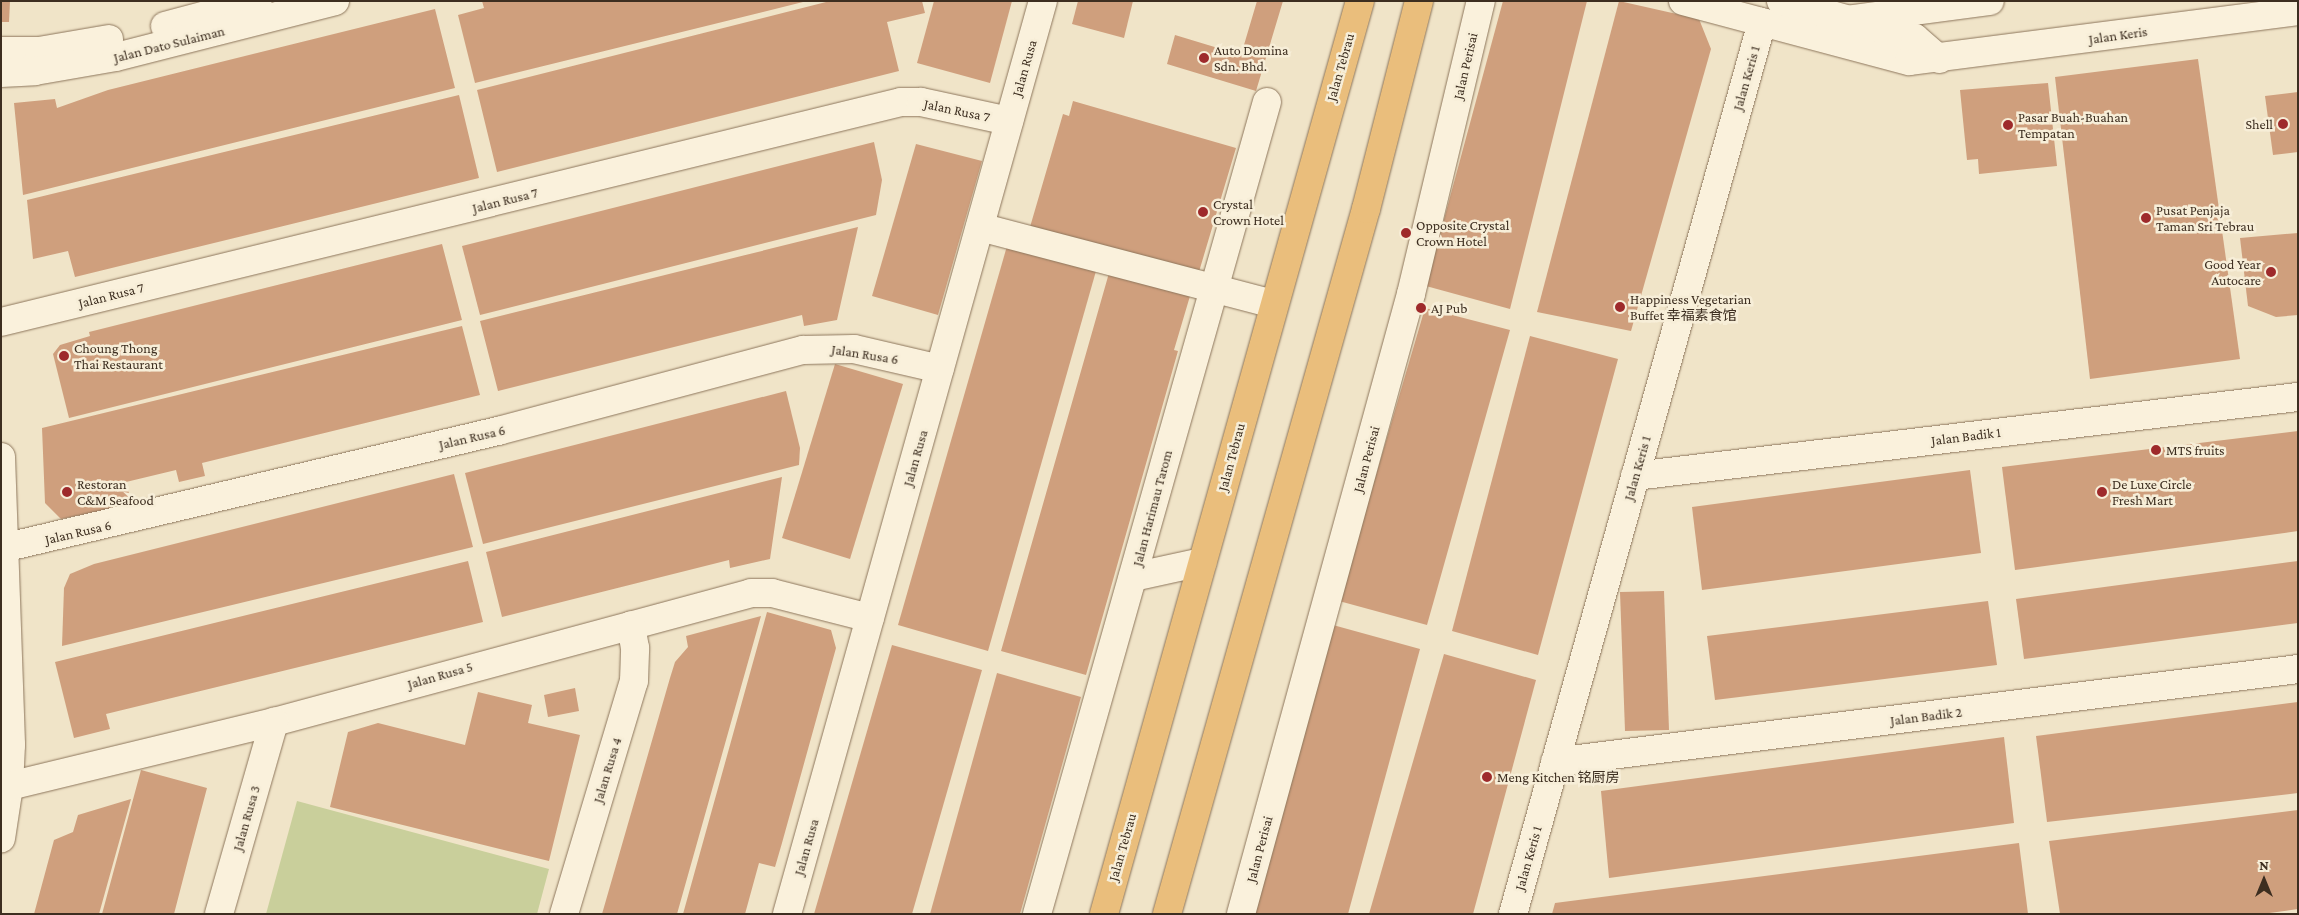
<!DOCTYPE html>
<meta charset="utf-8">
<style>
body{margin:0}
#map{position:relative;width:2299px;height:915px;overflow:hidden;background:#f0e4c8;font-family:"Crimson Pro","Noto Sans SC",serif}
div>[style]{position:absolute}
.green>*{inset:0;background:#c9cf9b}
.building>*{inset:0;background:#cf9f7d}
.roads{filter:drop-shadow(0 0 1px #8d765c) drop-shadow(0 0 1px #8d765c)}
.minor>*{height:28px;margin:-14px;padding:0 14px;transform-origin:14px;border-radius:14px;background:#faf1dc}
.tertiary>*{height:28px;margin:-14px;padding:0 14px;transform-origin:14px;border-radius:14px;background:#faf1dc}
.trunk>*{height:28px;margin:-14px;padding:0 14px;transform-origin:14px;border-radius:14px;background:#eabe7c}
.dots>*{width:14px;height:14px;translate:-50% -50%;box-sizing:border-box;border:2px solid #f7eed8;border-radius:50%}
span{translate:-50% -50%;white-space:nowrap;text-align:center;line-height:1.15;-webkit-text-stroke:5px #f7eed8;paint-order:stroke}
.street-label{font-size:14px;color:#3d2e20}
.poi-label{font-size:14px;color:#3d2e20}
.left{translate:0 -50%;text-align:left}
.right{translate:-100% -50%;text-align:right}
.frame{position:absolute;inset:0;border:2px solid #3d2e20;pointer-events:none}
.north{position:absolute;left:2239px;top:855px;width:50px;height:50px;-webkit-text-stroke:4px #f7eed8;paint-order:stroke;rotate:0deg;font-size:14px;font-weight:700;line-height:20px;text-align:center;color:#3d2e20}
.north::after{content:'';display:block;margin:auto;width:18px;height:22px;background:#3d2e20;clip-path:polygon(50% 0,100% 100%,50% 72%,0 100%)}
</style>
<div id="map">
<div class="green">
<i style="clip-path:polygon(297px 801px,549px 869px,537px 914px,266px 914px)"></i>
</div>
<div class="building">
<i style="clip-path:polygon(1px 1px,10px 1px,9px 22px,1px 22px)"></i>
<i style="clip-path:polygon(482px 1px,803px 1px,803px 2px,475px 83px,458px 15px,484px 8px)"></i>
<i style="clip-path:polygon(830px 1px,922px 1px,925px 13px,887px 22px,899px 71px,497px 172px,477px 90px)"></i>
<i style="clip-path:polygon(934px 1px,1012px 1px,990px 83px,917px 63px)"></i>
<i style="clip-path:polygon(1078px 1px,1133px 1px,1124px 38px,1072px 24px)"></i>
<i style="clip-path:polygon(1257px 1px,1283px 1px,1256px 91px,1167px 64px,1175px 35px,1241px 55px)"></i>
<i style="clip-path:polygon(1503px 1px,1587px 1px,1510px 309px,1426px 286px)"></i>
<i style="clip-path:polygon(1619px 1px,1699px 19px,1711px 49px,1631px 331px,1537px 312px)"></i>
<i style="clip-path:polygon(435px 9px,455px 88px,23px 195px,14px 103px,55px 99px,57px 108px,108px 90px)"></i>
<i style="clip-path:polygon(2198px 59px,2240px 359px,2090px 379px,2055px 77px)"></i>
<i style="clip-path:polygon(2048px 83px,2057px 166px,1979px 174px,1978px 159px,1967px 160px,1960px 90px)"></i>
<i style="clip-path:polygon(2298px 92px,2298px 152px,2273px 155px,2265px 96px)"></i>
<i style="clip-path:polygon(459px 95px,479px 178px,75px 277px,68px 251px,33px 259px,27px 200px)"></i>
<i style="clip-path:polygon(1073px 101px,1236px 148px,1198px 275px,1030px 227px,1063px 114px,1069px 116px)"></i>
<i style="clip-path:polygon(874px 142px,882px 180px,876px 215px,480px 315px,462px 246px)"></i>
<i style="clip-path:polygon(916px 144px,982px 161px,938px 315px,872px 296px)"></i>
<i style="clip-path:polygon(858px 227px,837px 320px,804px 326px,802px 315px,498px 391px,480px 321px)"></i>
<i style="clip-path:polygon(2298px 233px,2298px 315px,2276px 317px,2248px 306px,2240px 238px)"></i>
<i style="clip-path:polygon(442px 244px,462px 320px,69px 418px,53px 354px,60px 345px,90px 336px,89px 332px)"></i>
<i style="clip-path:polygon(1007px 246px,1096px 271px,988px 651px,898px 625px)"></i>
<i style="clip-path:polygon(1109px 273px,1190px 296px,1174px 350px,1178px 351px,1086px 675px,1001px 651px)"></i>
<i style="clip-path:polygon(1425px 308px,1510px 330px,1427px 625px,1339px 601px)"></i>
<i style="clip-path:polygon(462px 326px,480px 395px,202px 463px,205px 476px,179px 482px,176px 470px,126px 482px,132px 505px,61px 519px,45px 503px,42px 428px)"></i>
<i style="clip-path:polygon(1530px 336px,1618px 359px,1538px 655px,1452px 631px)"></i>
<i style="clip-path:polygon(835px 364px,903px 384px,850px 559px,782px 538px)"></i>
<i style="clip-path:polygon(786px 391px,800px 448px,799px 465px,483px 544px,465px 473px)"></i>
<i style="clip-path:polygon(2298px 431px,2298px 531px,2015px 570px,2002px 467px)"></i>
<i style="clip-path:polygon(1970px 470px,1981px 553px,1702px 590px,1692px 507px)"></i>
<i style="clip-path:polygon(454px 474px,473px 547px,62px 646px,64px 588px,70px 574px,94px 564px)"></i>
<i style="clip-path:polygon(782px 477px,770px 559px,730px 568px,729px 560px,502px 617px,486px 552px)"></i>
<i style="clip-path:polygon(468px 561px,483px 622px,106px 714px,110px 729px,74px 738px,55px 662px)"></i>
<i style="clip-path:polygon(2298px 561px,2298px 623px,2024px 659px,2016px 599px)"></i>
<i style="clip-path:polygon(1664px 591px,1669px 730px,1625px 731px,1620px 592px)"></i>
<i style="clip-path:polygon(1988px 601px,1997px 665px,1715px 700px,1707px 636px)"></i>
<i style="clip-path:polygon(767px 612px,831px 630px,836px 648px,782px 843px,775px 867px,759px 863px,745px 914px,683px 914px)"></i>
<i style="clip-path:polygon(761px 616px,677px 914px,602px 914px,670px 678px,675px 662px,688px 647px,686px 636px)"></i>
<i style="clip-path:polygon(1333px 625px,1420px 649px,1348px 914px,1255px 914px)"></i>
<i style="clip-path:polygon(892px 645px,982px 670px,912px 914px,814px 914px)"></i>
<i style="clip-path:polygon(1444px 654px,1536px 680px,1473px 914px,1369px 914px)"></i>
<i style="clip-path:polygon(997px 673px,1081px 697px,1073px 726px,1020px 914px,930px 914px)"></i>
<i style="clip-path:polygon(575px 688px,579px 711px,548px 717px,544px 695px)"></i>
<i style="clip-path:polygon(478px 692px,532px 705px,528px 723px,580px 735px,549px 861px,330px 807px,348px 732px,378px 723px,465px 745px)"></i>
<i style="clip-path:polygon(2298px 702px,2298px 793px,2047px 822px,2036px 736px)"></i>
<i style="clip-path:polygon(2004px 737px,2014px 823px,1609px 878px,1601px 791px)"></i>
<i style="clip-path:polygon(141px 770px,207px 788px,189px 856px,174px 914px,102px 914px)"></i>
<i style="clip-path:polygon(131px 799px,99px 914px,34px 914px,54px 840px,73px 832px,78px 815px)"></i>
<i style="clip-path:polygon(2298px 810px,2298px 909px,2262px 914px,2060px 914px,2049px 841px)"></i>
<i style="clip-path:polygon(2019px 843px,2028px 914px,1552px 914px,1555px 903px)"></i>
</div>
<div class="roads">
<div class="minor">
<i style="left:1853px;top:19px;width:138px;rotate:-7.5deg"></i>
<i style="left:980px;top:227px;width:303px;rotate:14.7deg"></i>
<i style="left:1px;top:322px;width:926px;rotate:-13.74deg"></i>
<i style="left:901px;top:102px;width:20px"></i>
<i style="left:921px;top:102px;width:90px;rotate:12.2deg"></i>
<i style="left:1px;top:457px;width:288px;rotate:88deg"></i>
<i style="left:11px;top:745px;width:41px;rotate:92.8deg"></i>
<i style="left:9px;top:786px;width:53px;rotate:98.7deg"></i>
<i style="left:1635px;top:476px;width:668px;rotate:-6.8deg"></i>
<i style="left:3px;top:548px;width:509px;rotate:-13.3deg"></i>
<i style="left:498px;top:431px;width:316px;rotate:-14.9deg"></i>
<i style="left:803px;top:350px;width:51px;rotate:-1.1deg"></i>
<i style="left:854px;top:349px;width:88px;rotate:13.1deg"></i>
<i style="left:1133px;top:577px;width:71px;rotate:-12.3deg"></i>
<i style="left:1555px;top:762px;width:749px;rotate:-7.13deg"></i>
<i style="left:9px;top:786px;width:273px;rotate:-13.6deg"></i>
<i style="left:274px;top:722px;width:494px;rotate:-15.1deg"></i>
<i style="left:751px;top:593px;width:21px"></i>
<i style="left:772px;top:593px;width:101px;rotate:14.3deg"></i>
<i style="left:219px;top:914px;width:200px;rotate:-74deg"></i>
<i style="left:564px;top:914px;width:243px;rotate:-73.3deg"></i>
<i style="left:634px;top:681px;width:33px;rotate:-88deg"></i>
<i style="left:635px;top:648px;width:23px;rotate:-100deg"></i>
<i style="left:787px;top:914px;width:948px;rotate:-74.34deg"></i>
<i style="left:1037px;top:914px;width:844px;rotate:-74.19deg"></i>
<i style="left:1241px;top:914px;width:643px;rotate:-74.67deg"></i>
<i style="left:1411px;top:294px;width:301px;rotate:-76.6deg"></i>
<i style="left:1513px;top:914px;width:926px;rotate:-74.4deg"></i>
</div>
<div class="tertiary">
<i style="left:1683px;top:1px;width:234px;rotate:14.9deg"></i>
<i style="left:1909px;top:61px;width:392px;rotate:-7.3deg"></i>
<i style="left:1781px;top:1px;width:139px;rotate:15.4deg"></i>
<i style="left:1915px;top:38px;width:32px;rotate:41deg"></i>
<i style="left:165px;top:26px;width:96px;rotate:-15deg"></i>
<i style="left:1px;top:51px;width:38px"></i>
<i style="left:39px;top:51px;width:71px;rotate:-9.7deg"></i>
<i style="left:1px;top:73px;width:34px;rotate:-3deg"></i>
<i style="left:35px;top:71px;width:82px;rotate:-9.8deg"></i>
<i style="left:116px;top:57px;width:226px;rotate:-14.3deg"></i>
</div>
<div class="trunk">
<i style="left:1104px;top:914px;width:948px;rotate:-74.34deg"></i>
<i style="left:1167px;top:914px;width:733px;rotate:-74.24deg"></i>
<i style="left:1366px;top:209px;width:215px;rotate:-75.7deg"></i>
</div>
</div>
<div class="dots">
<i style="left:1204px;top:58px;background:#9e2a2b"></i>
<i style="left:2283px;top:124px;background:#9e2a2b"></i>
<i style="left:2008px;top:125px;background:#9e2a2b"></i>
<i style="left:1203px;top:212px;background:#9e2a2b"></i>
<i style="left:2146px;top:218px;background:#9e2a2b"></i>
<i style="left:1406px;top:233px;background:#9e2a2b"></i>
<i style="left:2271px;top:272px;background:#9e2a2b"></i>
<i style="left:1620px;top:307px;background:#9e2a2b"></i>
<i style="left:1421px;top:308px;background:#9e2a2b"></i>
<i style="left:64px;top:356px;background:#9e2a2b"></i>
<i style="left:2156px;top:450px;background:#9e2a2b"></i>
<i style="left:67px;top:492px;background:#9e2a2b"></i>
<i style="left:2102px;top:492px;background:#9e2a2b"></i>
<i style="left:1487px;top:777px;background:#9e2a2b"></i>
</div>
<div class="street-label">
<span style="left:2118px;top:35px;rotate:-8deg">Jalan Keris</span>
<span style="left:169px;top:44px;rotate:-14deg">Jalan Dato Sulaiman</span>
<span style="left:1465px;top:66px;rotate:-77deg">Jalan Perisai</span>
<span style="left:1340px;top:67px;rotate:-74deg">Jalan Tebrau</span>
<span style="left:1024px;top:68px;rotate:-74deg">Jalan Rusa</span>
<span style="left:1746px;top:78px;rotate:-74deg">Jalan Keris 1</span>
<span style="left:957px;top:110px;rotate:12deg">Jalan Rusa 7</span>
<span style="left:505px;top:200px;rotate:-14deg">Jalan Rusa 7</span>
<span style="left:111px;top:295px;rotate:-14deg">Jalan Rusa 7</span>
<span style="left:865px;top:354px;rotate:9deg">Jalan Rusa 6</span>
<span style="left:1966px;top:436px;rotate:-7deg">Jalan Badik 1</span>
<span style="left:472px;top:437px;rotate:-13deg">Jalan Rusa 6</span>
<span style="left:1231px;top:457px;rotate:-75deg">Jalan Tebrau</span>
<span style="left:915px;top:458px;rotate:-74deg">Jalan Rusa</span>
<span style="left:1366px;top:459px;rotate:-75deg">Jalan Perisai</span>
<span style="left:1637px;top:468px;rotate:-74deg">Jalan Keris 1</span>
<span style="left:1152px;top:508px;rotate:-75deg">Jalan Harimau Tarom</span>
<span style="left:78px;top:532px;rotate:-13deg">Jalan Rusa 6</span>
<span style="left:440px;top:675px;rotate:-16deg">Jalan Rusa 5</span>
<span style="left:1926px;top:716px;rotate:-7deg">Jalan Badik 2</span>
<span style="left:607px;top:770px;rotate:-73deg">Jalan Rusa 4</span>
<span style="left:246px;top:818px;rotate:-74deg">Jalan Rusa 3</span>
<span style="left:806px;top:847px;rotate:-74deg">Jalan Rusa</span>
<span style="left:1122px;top:847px;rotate:-74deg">Jalan Tebrau</span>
<span style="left:1259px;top:849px;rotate:-75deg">Jalan Perisai</span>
<span style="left:1528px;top:858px;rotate:-74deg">Jalan Keris 1</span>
</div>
<div class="poi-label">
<span class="left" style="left:1214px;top:58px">Auto Domina<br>Sdn. Bhd.</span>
<span class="left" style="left:2018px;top:125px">Pasar Buah-Buahan<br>Tempatan</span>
<span class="right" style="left:2273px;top:124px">Shell</span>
<span class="left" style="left:1213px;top:212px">Crystal<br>Crown Hotel</span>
<span class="left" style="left:2156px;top:218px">Pusat Penjaja<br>Taman Sri Tebrau</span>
<span class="left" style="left:1416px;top:233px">Opposite Crystal<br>Crown Hotel</span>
<span class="right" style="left:2261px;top:272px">Good Year<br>Autocare</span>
<span class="left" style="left:1630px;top:307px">Happiness Vegetarian<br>Buffet 幸福素食馆</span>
<span class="left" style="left:1431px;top:308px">AJ Pub</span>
<span class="left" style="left:74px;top:356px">Choung Thong<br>Thai Restaurant</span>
<span class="left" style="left:2166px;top:450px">MTS fruits</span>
<span class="left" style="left:77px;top:492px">Restoran<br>C&amp;M Seafood</span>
<span class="left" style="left:2112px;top:492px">De Luxe Circle<br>Fresh Mart</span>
<span class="left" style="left:1497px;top:777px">Meng Kitchen 铭厨房</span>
</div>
<div class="frame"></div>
<div class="north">N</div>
</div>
